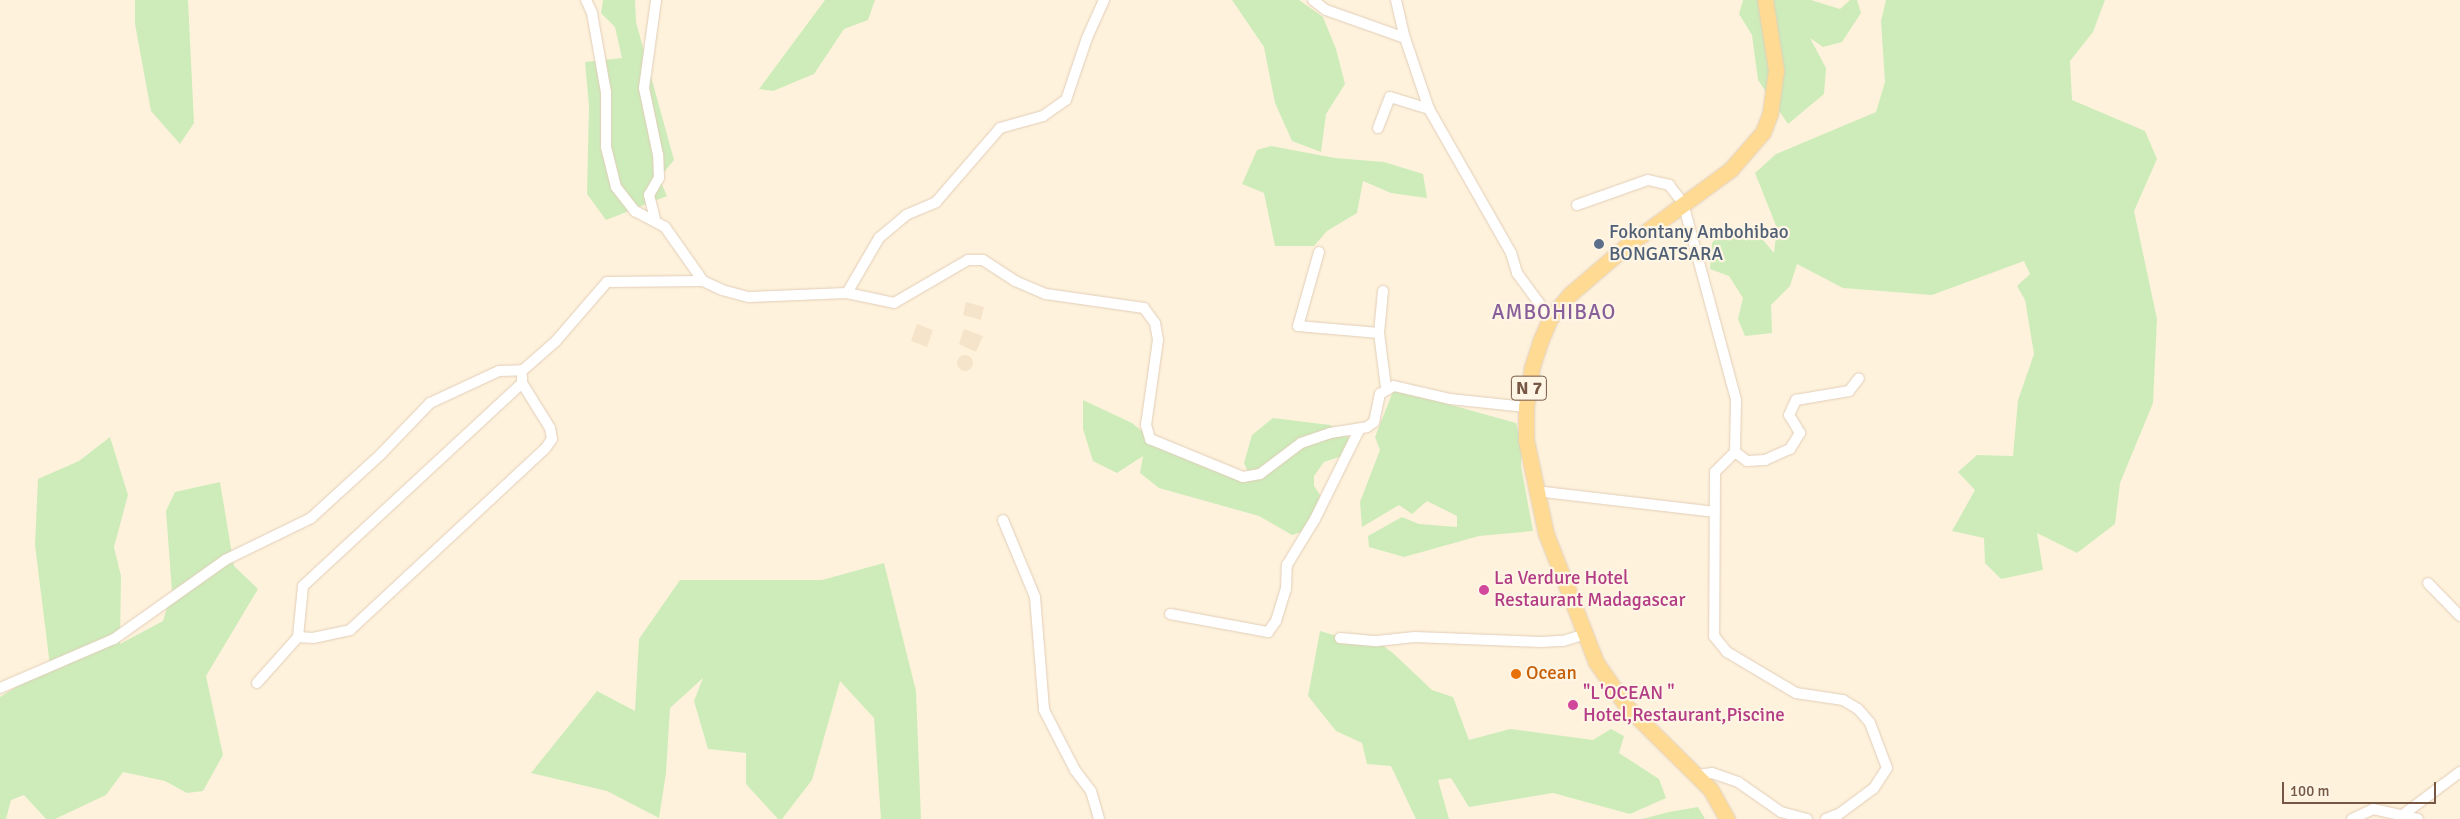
<!DOCTYPE html>
<style>
body{margin:0}
#map{position:relative;width:2460px;height:819px;overflow:hidden;background:#fef2dc;font-family:Signika,sans-serif}
div>[style]{position:absolute}
.residential>*{inset:0;background:#f6e4ca}
.round{border-radius:50%}
.green>*{inset:0;background:#cdecba}
.roads{filter:drop-shadow(0 0 1px #e2cdb8) drop-shadow(0 0 1px #e2cdb8)}
.street>*{height:10px;margin:-5px;padding:0 5px;transform-origin:5px;border-radius:5px;background:#fff}
.primary>*{height:15px;margin:-7.5px;padding:0 7.5px;transform-origin:7.5px;border-radius:7.5px;background:#ffda92}
.dots>*{width:14px;height:14px;translate:-50% -50%;box-sizing:border-box;border:2px solid #fff5e4;border-radius:50%}
span{translate:-50% -50%;white-space:nowrap;text-align:center;line-height:1.15;-webkit-text-stroke:4.5px #fff5e4;paint-order:stroke}
.shield-label span{padding:1px 4px;background:#fff5e4;border:1px solid;border-radius:4px;-webkit-text-stroke-width:0}
.shield-label{font-size:18px;color:#755744;font-weight:700}
.service-label{font-size:19px;color:#4e5e75}
.left{translate:0 -50%;text-align:left}
.hotel-label{font-size:19px;color:#b23c85}
.food-label{font-size:19px;color:#c56008}
.quarter-label{font-size:21px;color:#875e99;letter-spacing:1px}
.scale{position:absolute;left:2282px;top:782px;width:154px;height:22px;box-sizing:border-box;border:2px solid #755744;border-top:0;padding-left:6px;font-size:15px;line-height:18px;white-space:nowrap;color:#755744;-webkit-text-stroke:4px #fff5e4;paint-order:stroke}
</style>
<div id="map">
<div class="residential">
<i style="clip-path:polygon(966px 302px,984px 307px,981px 320px,963px 315px)"></i>
<i style="clip-path:polygon(917px 324px,933px 330px,927px 347px,911px 341px)"></i>
<i style="clip-path:polygon(964px 329px,983px 336px,976px 352px,959px 344px)"></i>
<i class="round" style="left:957px;top:355px;width:16px;height:16px"></i>
</div>
<div class="green">
<i style="clip-path:polygon(135px 0,188px 0,194px 123px,180px 144px,151px 111px,135px 24px)"></i>
<i style="clip-path:polygon(603px 0,635px 0,636px 22px,674px 160px,659px 178px,667px 196px,606px 220px,587px 194px,589px 106px,585px 62px,622px 58px,615px 27px,601px 13px)"></i>
<i style="clip-path:polygon(825px 0,875px 0,868px 20px,844px 29px,814px 74px,773px 91px,759px 89px)"></i>
<i style="clip-path:polygon(1232px 0,1299px 0,1323px 17px,1336px 49px,1345px 84px,1326px 114px,1321px 152px,1292px 141px,1275px 103px,1264px 47px)"></i>
<i style="clip-path:polygon(1743px 0,1811px 0,1840px 9px,1850px 0,1857px 0,1861px 13px,1842px 42px,1823px 47px,1810px 38px,1826px 68px,1824px 94px,1788px 124px,1758px 80px,1752px 35px,1739px 14px)"></i>
<i style="clip-path:polygon(1886px 0,2105px 0,2093px 32px,2070px 61px,2072px 100px,2145px 131px,2157px 159px,2134px 211px,2157px 319px,2153px 403px,2120px 483px,2115px 524px,2077px 553px,2037px 533px,2043px 570px,2001px 579px,1985px 563px,1984px 538px,1952px 531px,1975px 490px,1958px 472px,1977px 455px,2013px 456px,2018px 400px,2034px 354px,2025px 300px,2017px 286px,2030px 274px,2024px 261px,1932px 295px,1843px 288px,1797px 264px,1790px 286px,1771px 305px,1772px 333px,1745px 336px,1738px 319px,1743px 298px,1729px 276px,1710px 269px,1712px 243px,1726px 228px,1760px 236px,1774px 253px,1777px 228px,1755px 173px,1776px 154px,1876px 112px,1885px 82px,1881px 21px)"></i>
<i style="clip-path:polygon(1271px 146px,1335px 158px,1384px 162px,1423px 174px,1427px 198px,1391px 193px,1363px 181px,1357px 213px,1327px 231px,1314px 246px,1275px 246px,1264px 193px,1242px 184px,1257px 150px)"></i>
<i style="clip-path:polygon(1394px 389px,1516px 423px,1522px 445px,1521px 466px,1533px 531px,1479px 536px,1404px 557px,1369px 547px,1368px 536px,1402px 517px,1419px 524px,1457px 527px,1457px 516px,1427px 501px,1412px 514px,1399px 505px,1362px 527px,1360px 502px,1380px 450px,1375px 437px)"></i>
<i style="clip-path:polygon(1083px 400px,1132px 423px,1153px 440px,1252px 481px,1244px 463px,1252px 435px,1273px 418px,1330px 425px,1356px 442px,1342px 456px,1324px 462px,1314px 476px,1314px 486px,1320px 495px,1313px 528px,1292px 535px,1259px 516px,1159px 488px,1140px 473px,1143px 456px,1117px 473px,1093px 461px,1083px 429px)"></i>
<i style="clip-path:polygon(110px 437px,128px 495px,114px 547px,121px 576px,120px 644px,163px 621px,172px 592px,166px 511px,175px 492px,220px 482px,234px 566px,258px 589px,206px 676px,223px 755px,203px 791px,187px 793px,165px 781px,123px 772px,106px 795px,55px 819px,46px 819px,24px 795px,11px 800px,6px 819px,0 819px,0 697px,50px 666px,35px 545px,38px 479px,79px 461px)"></i>
<i style="clip-path:polygon(884px 563px,916px 691px,921px 819px,881px 819px,874px 718px,840px 681px,812px 780px,782px 819px,778px 819px,746px 784px,746px 753px,708px 749px,694px 701px,703px 678px,670px 708px,666px 773px,659px 818px,607px 791px,531px 773px,597px 691px,635px 711px,639px 639px,680px 580px,822px 580px)"></i>
<i style="clip-path:polygon(1320px 631px,1347px 639px,1377px 641px,1394px 654px,1432px 690px,1453px 697px,1469px 740px,1510px 729px,1593px 740px,1611px 729px,1624px 736px,1619px 753px,1659px 779px,1666px 798px,1630px 814px,1553px 793px,1469px 807px,1451px 778px,1438px 780px,1449px 819px,1416px 819px,1391px 766px,1367px 764px,1362px 743px,1336px 731px,1308px 696px)"></i>
<i style="clip-path:polygon(1698px 807px,1705px 819px,1642px 819px,1669px 812px)"></i>
</div>
<div class="roads">
<div class="street">
<i style="left:586px;top:0;width:14px;rotate:65deg"></i>
<i style="left:592px;top:13px;width:80px;rotate:80deg"></i>
<i style="left:606px;top:92px;width:55px;rotate:90deg"></i>
<i style="left:606px;top:147px;width:41px;rotate:76deg"></i>
<i style="left:616px;top:187px;width:31px;rotate:52deg"></i>
<i style="left:635px;top:211px;width:34px;rotate:28deg"></i>
<i style="left:665px;top:227px;width:66px;rotate:54.9deg"></i>
<i style="left:703px;top:281px;width:21px;rotate:25deg"></i>
<i style="left:722px;top:290px;width:28px;rotate:15deg"></i>
<i style="left:749px;top:297px;width:98px;rotate:-2.3deg"></i>
<i style="left:847px;top:293px;width:48px;rotate:12deg"></i>
<i style="left:894px;top:303px;width:86px;rotate:-30.2deg"></i>
<i style="left:968px;top:260px;width:15px"></i>
<i style="left:983px;top:260px;width:38px;rotate:33deg"></i>
<i style="left:1015px;top:281px;width:34px;rotate:23deg"></i>
<i style="left:1046px;top:294px;width:99px;rotate:8.1deg"></i>
<i style="left:1144px;top:308px;width:19px;rotate:54deg"></i>
<i style="left:1155px;top:323px;width:17px;rotate:80deg"></i>
<i style="left:1158px;top:340px;width:86px;rotate:98deg"></i>
<i style="left:1146px;top:425px;width:15px;rotate:74deg"></i>
<i style="left:1150px;top:439px;width:100px;rotate:22.2deg"></i>
<i style="left:1243px;top:477px;width:17px;rotate:-10deg"></i>
<i style="left:1260px;top:474px;width:51px;rotate:-37.1deg"></i>
<i style="left:1301px;top:443px;width:31px;rotate:-19deg"></i>
<i style="left:1330px;top:433px;width:37px;rotate:-9deg"></i>
<i style="left:1367px;top:427px;width:9px;rotate:-36deg"></i>
<i style="left:1374px;top:422px;width:29px;rotate:-78deg"></i>
<i style="left:1380px;top:394px;width:16px;rotate:-30deg"></i>
<i style="left:1394px;top:386px;width:57px;rotate:13.1deg"></i>
<i style="left:1450px;top:399px;width:76px;rotate:6deg"></i>
<i style="left:1313px;top:0;width:16px;rotate:38deg"></i>
<i style="left:1326px;top:10px;width:84px;rotate:19.5deg"></i>
<i style="left:1396px;top:0;width:39px;rotate:77deg"></i>
<i style="left:1405px;top:38px;width:75px;rotate:71.3deg"></i>
<i style="left:1429px;top:109px;width:166px;rotate:60.3deg"></i>
<i style="left:1511px;top:253px;width:21px;rotate:73deg"></i>
<i style="left:1517px;top:273px;width:56px;rotate:53.7deg"></i>
<i style="left:1378px;top:128px;width:33px;rotate:-69deg"></i>
<i style="left:1390px;top:97px;width:41px;rotate:17.1deg"></i>
<i style="left:1577px;top:205px;width:75px;rotate:-19.4deg"></i>
<i style="left:1648px;top:180px;width:22px;rotate:13deg"></i>
<i style="left:1669px;top:185px;width:23px;rotate:52deg"></i>
<i style="left:1683px;top:203px;width:204px;rotate:74.9deg"></i>
<i style="left:1736px;top:400px;width:52px;rotate:91.1deg"></i>
<i style="left:1735px;top:452px;width:28px;rotate:135deg"></i>
<i style="left:1715px;top:472px;width:164px;rotate:90.3deg"></i>
<i style="left:1714px;top:636px;width:21px;rotate:51deg"></i>
<i style="left:1727px;top:652px;width:80px;rotate:30.7deg"></i>
<i style="left:1796px;top:693px;width:48px;rotate:8.5deg"></i>
<i style="left:1843px;top:700px;width:17px;rotate:31deg"></i>
<i style="left:1858px;top:709px;width:18px;rotate:49deg"></i>
<i style="left:1870px;top:723px;width:48px;rotate:69.3deg"></i>
<i style="left:1887px;top:768px;width:24px;rotate:123deg"></i>
<i style="left:1874px;top:788px;width:44px;rotate:143.4deg"></i>
<i style="left:1839px;top:814px;width:14px;rotate:159deg"></i>
<i style="left:655px;top:219px;width:25px;rotate:-104deg"></i>
<i style="left:649px;top:195px;width:20px;rotate:-60deg"></i>
<i style="left:659px;top:178px;width:23px;rotate:-92deg"></i>
<i style="left:658px;top:155px;width:68px;rotate:-101.8deg"></i>
<i style="left:644px;top:88px;width:89px;rotate:-82.2deg"></i>
<i style="left:1319px;top:252px;width:77px;rotate:105.8deg"></i>
<i style="left:1298px;top:326px;width:81px;rotate:4.9deg"></i>
<i style="left:1383px;top:291px;width:42px;rotate:95.4deg"></i>
<i style="left:1379px;top:333px;width:55px;rotate:82.7deg"></i>
<i style="left:847px;top:293px;width:64px;rotate:-59.8deg"></i>
<i style="left:879px;top:238px;width:35px;rotate:-40deg"></i>
<i style="left:906px;top:215px;width:33px;rotate:-23deg"></i>
<i style="left:936px;top:202px;width:98px;rotate:-49.1deg"></i>
<i style="left:1000px;top:128px;width:45px;rotate:-15.6deg"></i>
<i style="left:1043px;top:116px;width:28px;rotate:-35deg"></i>
<i style="left:1066px;top:100px;width:65px;rotate:-71.3deg"></i>
<i style="left:1087px;top:38px;width:42px;rotate:-65.9deg"></i>
<i style="left:1735px;top:452px;width:15px;rotate:37deg"></i>
<i style="left:1747px;top:461px;width:18px;rotate:-3deg"></i>
<i style="left:1765px;top:460px;width:27px;rotate:-24deg"></i>
<i style="left:1790px;top:449px;width:19px;rotate:-58deg"></i>
<i style="left:1800px;top:433px;width:21px;rotate:-121deg"></i>
<i style="left:1789px;top:415px;width:17px;rotate:-65deg"></i>
<i style="left:1796px;top:400px;width:54px;rotate:-9.6deg"></i>
<i style="left:1849px;top:391px;width:16px;rotate:-52deg"></i>
<i style="left:1536px;top:491px;width:180px;rotate:6.7deg"></i>
<i style="left:1003px;top:520px;width:83px;rotate:67.4deg"></i>
<i style="left:1035px;top:597px;width:113px;rotate:85.4deg"></i>
<i style="left:1044px;top:710px;width:68px;rotate:62.7deg"></i>
<i style="left:1075px;top:770px;width:26px;rotate:53deg"></i>
<i style="left:1091px;top:791px;width:29px;rotate:74deg"></i>
<i style="left:2428px;top:583px;width:46px;rotate:45.9deg"></i>
<i style="left:1170px;top:614px;width:100px;rotate:10.4deg"></i>
<i style="left:1268px;top:632px;width:14px;rotate:-54deg"></i>
<i style="left:1276px;top:621px;width:34px;rotate:-73deg"></i>
<i style="left:1286px;top:589px;width:24px;rotate:-88deg"></i>
<i style="left:1287px;top:565px;width:54px;rotate:-58.7deg"></i>
<i style="left:1315px;top:519px;width:99px;rotate:-63.7deg"></i>
<i style="left:298px;top:637px;width:15px;rotate:4deg"></i>
<i style="left:313px;top:638px;width:38px;rotate:-12deg"></i>
<i style="left:350px;top:630px;width:266px;rotate:-42.9deg"></i>
<i style="left:545px;top:449px;width:12px;rotate:-55deg"></i>
<i style="left:552px;top:439px;width:11px;rotate:-100deg"></i>
<i style="left:550px;top:428px;width:53px;rotate:-121.9deg"></i>
<i style="left:522px;top:383px;width:7px;rotate:-90deg"></i>
<i style="left:1340px;top:638px;width:37px;rotate:5deg"></i>
<i style="left:1377px;top:641px;width:38px;rotate:-6deg"></i>
<i style="left:1415px;top:637px;width:126px;rotate:2.3deg"></i>
<i style="left:1541px;top:642px;width:22px;rotate:-3deg"></i>
<i style="left:1563px;top:641px;width:21px;rotate:-17deg"></i>
<i style="left:257px;top:683px;width:62px;rotate:-48.3deg"></i>
<i style="left:298px;top:637px;width:51px;rotate:-84.4deg"></i>
<i style="left:303px;top:586px;width:299px;rotate:-42.8deg"></i>
<i style="left:0;top:688px;width:124px;rotate:-23.3deg"></i>
<i style="left:114px;top:639px;width:136px;rotate:-35.4deg"></i>
<i style="left:225px;top:560px;width:96px;rotate:-26deg"></i>
<i style="left:311px;top:518px;width:95px;rotate:-42.4deg"></i>
<i style="left:381px;top:454px;width:71px;rotate:-46.1deg"></i>
<i style="left:430px;top:403px;width:76px;rotate:-24.9deg"></i>
<i style="left:499px;top:371px;width:24px;rotate:-2deg"></i>
<i style="left:523px;top:370px;width:44px;rotate:-41.3deg"></i>
<i style="left:556px;top:341px;width:78px;rotate:-49.2deg"></i>
<i style="left:607px;top:282px;width:96px;rotate:-0.6deg"></i>
<i style="left:1698px;top:775px;width:14px;rotate:-8deg"></i>
<i style="left:1712px;top:773px;width:28px;rotate:19deg"></i>
<i style="left:1738px;top:782px;width:52px;rotate:34.9deg"></i>
<i style="left:1781px;top:812px;width:27px;rotate:15deg"></i>
<i style="left:2404px;top:814px;width:70px;rotate:-36.9deg"></i>
<i style="left:2352px;top:819px;width:23px;rotate:-25deg"></i>
<i style="left:2373px;top:809px;width:46px;rotate:12.5deg"></i>
</div>
<div class="primary">
<i style="left:1727px;top:819px;width:33px;rotate:-119deg"></i>
<i style="left:1711px;top:790px;width:118px;rotate:-135.3deg"></i>
<i style="left:1627px;top:707px;width:55px;rotate:-124.6deg"></i>
<i style="left:1596px;top:662px;width:137px;rotate:-111.3deg"></i>
<i style="left:1546px;top:534px;width:96px;rotate:-102deg"></i>
<i style="left:1526px;top:440px;width:33px;rotate:-90deg"></i>
<i style="left:1526px;top:407px;width:40px;rotate:-81.5deg"></i>
<i style="left:1532px;top:367px;width:26px;rotate:-72deg"></i>
<i style="left:1540px;top:342px;width:26px;rotate:-67deg"></i>
<i style="left:1550px;top:318px;width:30px;rotate:-50deg"></i>
<i style="left:1569px;top:295px;width:74px;rotate:-40.6deg"></i>
<i style="left:1625px;top:247px;width:132px;rotate:-36.3deg"></i>
<i style="left:1731px;top:169px;width:49px;rotate:-49.1deg"></i>
<i style="left:1763px;top:132px;width:19px;rotate:-69deg"></i>
<i style="left:1770px;top:114px;width:44px;rotate:-82.2deg"></i>
<i style="left:1776px;top:70px;width:71px;rotate:-98.9deg"></i>
</div>
</div>
<div class="dots">
<i style="left:1599px;top:244px;background:#5c6f8a"></i>
<i style="left:1484px;top:590px;background:#d1479c"></i>
<i style="left:1516px;top:674px;background:#e8710a"></i>
<i style="left:1573px;top:705px;background:#d1479c"></i>
</div>
<div class="shield-label">
<span style="left:1529px;top:388px">N 7</span>
</div>
<div class="service-label">
<span class="left" style="left:1609px;top:244px">Fokontany Ambohibao<br>BONGATSARA</span>
</div>
<div class="hotel-label">
<span class="left" style="left:1494px;top:590px">La Verdure Hotel<br>Restaurant Madagascar</span>
<span class="left" style="left:1583px;top:705px">"L'OCEAN "<br>Hotel,Restaurant,Piscine</span>
</div>
<div class="food-label">
<span class="left" style="left:1526px;top:674px">Ocean</span>
</div>
<div class="quarter-label">
<span style="left:1554px;top:312px">AMBOHIBAO</span>
</div>
<div class="scale">100 m</div>
</div>
